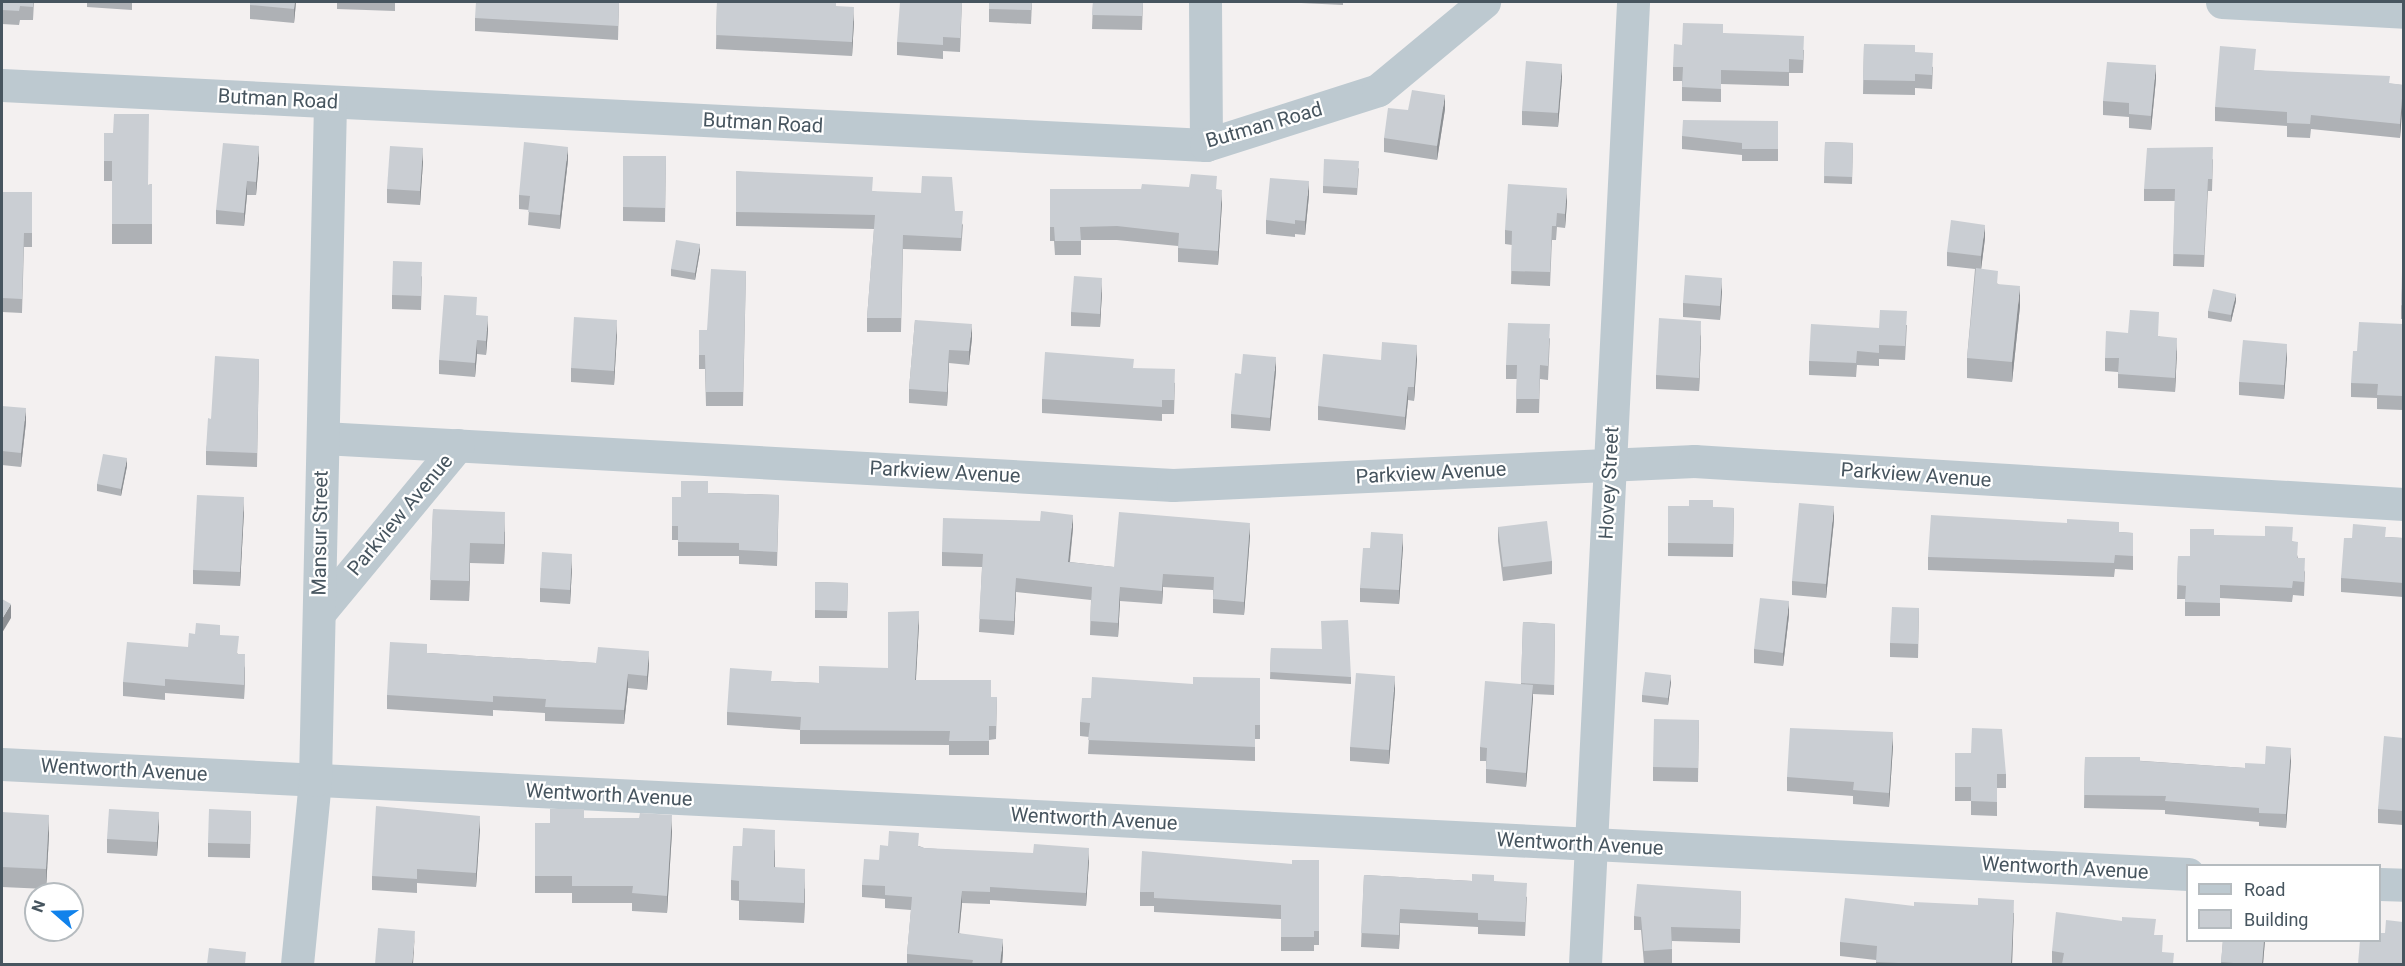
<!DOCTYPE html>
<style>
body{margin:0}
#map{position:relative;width:2405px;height:966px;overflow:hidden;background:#f3f0f0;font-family:Roboto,sans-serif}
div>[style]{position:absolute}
.minor>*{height:33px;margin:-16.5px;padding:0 16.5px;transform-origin:16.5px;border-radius:16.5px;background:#bdc9d0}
.wall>*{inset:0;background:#aeb1b5}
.shaded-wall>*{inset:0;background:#8d9094}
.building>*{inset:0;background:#caced3}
span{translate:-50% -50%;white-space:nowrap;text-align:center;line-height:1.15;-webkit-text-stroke:4.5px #fff;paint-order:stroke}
.street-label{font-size:20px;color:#47555f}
.frame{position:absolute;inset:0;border:3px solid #47555f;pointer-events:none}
.legend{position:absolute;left:2186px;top:864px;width:195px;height:78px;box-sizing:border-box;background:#fff;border:2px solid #b5bbbf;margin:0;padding:8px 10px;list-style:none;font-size:18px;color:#47555f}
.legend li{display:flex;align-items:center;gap:12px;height:30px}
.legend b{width:30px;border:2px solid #b5bbbf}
.north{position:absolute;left:24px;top:882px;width:60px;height:60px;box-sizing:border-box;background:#fff;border:2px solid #b5bbbf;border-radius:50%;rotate:290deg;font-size:16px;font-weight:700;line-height:24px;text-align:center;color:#47555f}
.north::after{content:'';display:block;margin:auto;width:21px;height:27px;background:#1182eb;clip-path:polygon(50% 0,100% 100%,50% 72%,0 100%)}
</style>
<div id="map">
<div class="minor">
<i style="left:1205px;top:2px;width:143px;rotate:89.6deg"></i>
<i style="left:2222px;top:2px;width:182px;rotate:3.1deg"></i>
<i style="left:2px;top:85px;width:1205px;rotate:2.85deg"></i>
<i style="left:1206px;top:145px;width:181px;rotate:-17.7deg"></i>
<i style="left:1378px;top:90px;width:138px;rotate:-39.7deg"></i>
<i style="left:323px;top:438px;width:851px;rotate:3.16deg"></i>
<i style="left:1173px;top:485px;width:522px;rotate:-2.64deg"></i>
<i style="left:1694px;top:461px;width:711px;rotate:3.47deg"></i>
<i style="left:319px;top:613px;width:218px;rotate:-50.4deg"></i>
<i style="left:2px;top:764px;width:2189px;rotate:2.88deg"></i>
<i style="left:2380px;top:884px;width:24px;rotate:2deg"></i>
<i style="left:297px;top:964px;width:185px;rotate:-84.4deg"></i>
<i style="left:315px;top:780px;width:678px;rotate:-88.73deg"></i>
<i style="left:1585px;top:964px;width:963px;rotate:-87.14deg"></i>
</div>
<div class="wall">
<i style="clip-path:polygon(2px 2px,34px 2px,33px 20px,20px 20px,19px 25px,2px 24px)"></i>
<i style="clip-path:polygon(87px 2px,132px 2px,132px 10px,87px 7px)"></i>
<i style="clip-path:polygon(247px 2px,296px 2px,294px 23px,250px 19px,250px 2px)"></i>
<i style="clip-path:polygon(337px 2px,395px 2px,395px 11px,337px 9px)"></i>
<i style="clip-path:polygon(619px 2px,618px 40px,475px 31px,475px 18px)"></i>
<i style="clip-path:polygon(717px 2px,854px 21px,852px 56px,716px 49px)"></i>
<i style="clip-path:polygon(962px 2px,960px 52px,943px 51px,943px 59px,897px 55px,897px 42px)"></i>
<i style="clip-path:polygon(989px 2px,1032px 2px,1031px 24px,989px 22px)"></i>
<i style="clip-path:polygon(1093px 2px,1143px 2px,1142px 30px,1092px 29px)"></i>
<i style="clip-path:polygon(1280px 2px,1343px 2px,1343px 5px)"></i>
<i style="clip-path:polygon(1723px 33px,1804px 50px,1803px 73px,1789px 73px,1789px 86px,1721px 84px,1721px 102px,1682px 101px,1682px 81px,1673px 81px,1673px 67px,1682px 45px)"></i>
<i style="clip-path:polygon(1864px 44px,1933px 67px,1932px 89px,1915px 88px,1915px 95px,1863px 94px)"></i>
<i style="clip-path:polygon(2255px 70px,2403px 85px,2400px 138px,2311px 129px,2310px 138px,2287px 137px,2287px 126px,2215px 121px,2215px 107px)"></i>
<i style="clip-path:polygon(1562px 78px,1558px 127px,1522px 125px,1522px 111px)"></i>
<i style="clip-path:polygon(2156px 79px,2151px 130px,2129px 128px,2129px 117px,2103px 115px,2103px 101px)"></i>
<i style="clip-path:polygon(1445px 109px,1437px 160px,1384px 152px,1384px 138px,1408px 110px)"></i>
<i style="clip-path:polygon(1778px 121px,1778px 161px,1742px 161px,1742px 155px,1682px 149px,1682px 136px)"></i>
<i style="clip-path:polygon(104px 133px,148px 185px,152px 184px,152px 244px,112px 244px,112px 181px,104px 181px)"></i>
<i style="clip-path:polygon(1825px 142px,1853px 143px,1852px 184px,1824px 183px)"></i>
<i style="clip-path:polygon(623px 156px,666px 156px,665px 222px,623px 221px)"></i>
<i style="clip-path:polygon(2213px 159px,2212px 191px,2208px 191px,2204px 267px,2173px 266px,2175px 201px,2144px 201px,2144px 189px)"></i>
<i style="clip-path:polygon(259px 160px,256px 195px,247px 195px,244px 226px,216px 224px,216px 210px)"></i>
<i style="clip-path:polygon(568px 160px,560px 229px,528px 225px,529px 210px,519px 209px,519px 195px)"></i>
<i style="clip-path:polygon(423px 162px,420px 205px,387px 203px,387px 189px)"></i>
<i style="clip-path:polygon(1359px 168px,1357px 195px,1323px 193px,1323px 186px)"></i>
<i style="clip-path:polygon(736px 171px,873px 191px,955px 211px,963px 225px,961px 251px,903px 249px,901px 332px,867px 332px,867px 318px,874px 229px,736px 226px)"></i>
<i style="clip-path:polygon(1050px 189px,1217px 189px,1222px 203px,1218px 265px,1178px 262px,1178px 246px,1117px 240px,1081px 240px,1081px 255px,1055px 255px,1054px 241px,1050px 241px)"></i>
<i style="clip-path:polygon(2px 192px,32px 192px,32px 247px,24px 247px,22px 313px,2px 312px)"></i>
<i style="clip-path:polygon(1309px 195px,1305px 235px,1295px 234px,1295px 237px,1266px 234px,1266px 220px)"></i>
<i style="clip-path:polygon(1567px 202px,1565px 228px,1557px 227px,1556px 240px,1552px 240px,1550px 286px,1511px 284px,1512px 245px,1505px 244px,1505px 230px)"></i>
<i style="clip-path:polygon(1985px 238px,1981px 269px,1998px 284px,2020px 306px,2012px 382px,1967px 378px,1967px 358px,1975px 269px,1947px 266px,1947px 252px)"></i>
<i style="clip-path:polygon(700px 251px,695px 280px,671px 276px,671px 269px)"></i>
<i style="clip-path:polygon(746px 271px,743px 406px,706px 406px,705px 369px,699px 369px,699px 330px,707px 330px)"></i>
<i style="clip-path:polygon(2403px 271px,2403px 319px,2401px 319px,2401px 305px)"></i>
<i style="clip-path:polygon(422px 276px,421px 310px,392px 309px,392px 295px)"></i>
<i style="clip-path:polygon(1722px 291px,1720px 320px,1683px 317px,1683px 303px)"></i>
<i style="clip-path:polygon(1102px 292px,1100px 327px,1071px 326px,1071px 312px)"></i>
<i style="clip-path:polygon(2236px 301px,2231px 322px,2208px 318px,2208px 311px)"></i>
<i style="clip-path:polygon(915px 320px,972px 338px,969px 365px,949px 363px,947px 406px,909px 403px,909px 389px)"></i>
<i style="clip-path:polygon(2403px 324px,2403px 410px,2377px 409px,2377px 398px,2351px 397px,2351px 383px)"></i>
<i style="clip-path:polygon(1907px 325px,1905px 360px,1879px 359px,1879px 366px,1857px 365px,1856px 377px,1809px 375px,1809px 361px,1879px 328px)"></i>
<i style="clip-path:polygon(488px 330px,486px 355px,477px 354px,475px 377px,439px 374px,439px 360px)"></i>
<i style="clip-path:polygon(617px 334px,614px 385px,571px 382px,571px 368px)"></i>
<i style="clip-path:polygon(1701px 335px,1699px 391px,1656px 389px,1656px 375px)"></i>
<i style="clip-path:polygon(2159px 336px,2177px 351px,2175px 392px,2118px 388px,2118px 372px,2105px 371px,2105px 358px)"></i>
<i style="clip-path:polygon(1550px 338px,1548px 380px,1540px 379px,1539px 413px,1516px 413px,1517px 379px,1506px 379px,1506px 365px)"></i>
<i style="clip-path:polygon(2287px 357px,2284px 399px,2239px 395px,2239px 382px)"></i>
<i style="clip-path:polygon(259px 359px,257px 467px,206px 465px,206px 451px,211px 419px)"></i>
<i style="clip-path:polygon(1417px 359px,1414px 401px,1408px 400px,1405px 430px,1318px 420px,1318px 406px,1381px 360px)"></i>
<i style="clip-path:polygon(1134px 368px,1175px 383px,1174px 414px,1162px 414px,1162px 421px,1042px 413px,1042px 399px)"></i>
<i style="clip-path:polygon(1276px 371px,1270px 431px,1231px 428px,1231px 414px,1241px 374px)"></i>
<i style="clip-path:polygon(2px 406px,26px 422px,21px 467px,2px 465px)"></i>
<i style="clip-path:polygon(127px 466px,121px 496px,97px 491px,97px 484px)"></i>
<i style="clip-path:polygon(708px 493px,779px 495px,777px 566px,739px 564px,739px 556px,678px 556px,678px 540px,672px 540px,672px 497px,681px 497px)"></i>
<i style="clip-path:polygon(1668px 506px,1734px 508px,1733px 557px,1668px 556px)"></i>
<i style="clip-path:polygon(433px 509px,505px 532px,504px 564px,470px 563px,469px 601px,430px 600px)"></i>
<i style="clip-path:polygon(244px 511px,240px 586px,193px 584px,193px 570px)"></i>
<i style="clip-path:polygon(1834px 520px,1826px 598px,1792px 595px,1792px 581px)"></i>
<i style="clip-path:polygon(1498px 527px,1552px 561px,1552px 574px,1503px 581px,1498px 541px)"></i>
<i style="clip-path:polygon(1073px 528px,1070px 562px,1114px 567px,1250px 536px,1244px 615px,1213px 613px,1213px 590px,1163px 587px,1162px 604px,1120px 601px,1118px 637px,1090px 635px,1091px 600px,1016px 592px,1014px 635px,979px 632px,982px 567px,942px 566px,942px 552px)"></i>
<i style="clip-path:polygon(2119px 532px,2133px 533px,2133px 570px,2115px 569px,2114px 577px,1928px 570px,1928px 557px)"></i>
<i style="clip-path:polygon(2214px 535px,2293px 541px,2298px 558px,2305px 572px,2304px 596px,2293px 595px,2292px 602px,2220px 598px,2220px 616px,2185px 616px,2185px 599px,2177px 599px,2178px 556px,2190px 556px)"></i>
<i style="clip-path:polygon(2386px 537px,2403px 538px,2403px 597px,2341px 592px,2341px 578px,2352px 538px)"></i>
<i style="clip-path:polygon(1403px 547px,1399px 604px,1360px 602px,1360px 588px,1370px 548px)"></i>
<i style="clip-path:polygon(572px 568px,570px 604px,540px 602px,540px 588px)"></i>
<i style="clip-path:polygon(815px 582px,848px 583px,847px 618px,815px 618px)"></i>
<i style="clip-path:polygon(1919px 608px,1918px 658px,1890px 657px,1890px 643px)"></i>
<i style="clip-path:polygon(1789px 615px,1783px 666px,1754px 663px,1754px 649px)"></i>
<i style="clip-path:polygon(1523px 622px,1555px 624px,1554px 695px,1533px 694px,1526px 787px,1486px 783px,1486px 761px,1480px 761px,1480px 747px,1521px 684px)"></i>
<i style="clip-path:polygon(919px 624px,916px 680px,991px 697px,997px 697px,996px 739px,989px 740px,989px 755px,949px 755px,949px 745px,800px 744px,800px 730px,727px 725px,727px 712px,772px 681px,819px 683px,888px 668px)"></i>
<i style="clip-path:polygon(220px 635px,238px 654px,245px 668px,244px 699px,165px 693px,165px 700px,123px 696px,123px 682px,188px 647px)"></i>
<i style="clip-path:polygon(1271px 648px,1351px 677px,1351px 684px,1270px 679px)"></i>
<i style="clip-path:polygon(427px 653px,596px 663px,649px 665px,647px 690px,628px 688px,624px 724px,545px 721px,545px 713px,493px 710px,493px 716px,387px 709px,387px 695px)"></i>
<i style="clip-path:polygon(1260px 678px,1260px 739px,1255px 739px,1255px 761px,1088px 754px,1089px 737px,1080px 736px,1080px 722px,1091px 698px,1193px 684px)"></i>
<i style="clip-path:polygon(1671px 682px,1668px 705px,1642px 702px,1642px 695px)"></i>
<i style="clip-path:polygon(1395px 690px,1389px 764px,1350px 761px,1350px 747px)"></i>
<i style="clip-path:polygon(1699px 720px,1698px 782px,1653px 781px,1653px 767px)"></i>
<i style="clip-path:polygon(2403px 738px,2403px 825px,2378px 823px,2378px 809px)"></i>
<i style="clip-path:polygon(1893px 746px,1889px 807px,1853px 804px,1853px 796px,1787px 791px,1787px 777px)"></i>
<i style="clip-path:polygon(1955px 753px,2006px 774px,2006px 788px,1997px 788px,1997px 816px,1971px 815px,1971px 801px,1955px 801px)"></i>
<i style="clip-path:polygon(2085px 757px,2245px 768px,2291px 761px,2286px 828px,2259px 826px,2259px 822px,2165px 814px,2165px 810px,2084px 808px)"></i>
<i style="clip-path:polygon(251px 811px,250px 858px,208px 857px,208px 843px)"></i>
<i style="clip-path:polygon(2px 812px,49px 835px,46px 889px,2px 887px)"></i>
<i style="clip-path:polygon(584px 818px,672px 832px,667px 913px,632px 911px,632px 903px,572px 903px,572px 893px,535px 893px,535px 823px,550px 823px)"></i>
<i style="clip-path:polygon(159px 826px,157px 856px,107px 853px,107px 839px)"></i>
<i style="clip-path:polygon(480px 829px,476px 887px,417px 883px,417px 893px,372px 890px,372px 876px)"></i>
<i style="clip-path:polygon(888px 846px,919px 846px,924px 848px,1089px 860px,1086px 906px,990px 900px,990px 904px,962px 903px,959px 933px,1003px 952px,1002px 964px,907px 964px,907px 954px,911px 910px,885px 908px,885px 899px,862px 897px,862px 885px)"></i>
<i style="clip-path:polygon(775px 850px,775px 867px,805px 889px,804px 923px,739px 920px,739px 901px,731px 900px,731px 880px)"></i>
<i style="clip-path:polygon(1319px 860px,1319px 945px,1314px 945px,1314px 951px,1281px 951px,1281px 919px,1154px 912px,1154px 906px,1140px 906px,1140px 892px,1292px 864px)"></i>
<i style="clip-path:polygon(1364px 875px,1472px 881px,1494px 881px,1527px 897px,1525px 936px,1478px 934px,1478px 927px,1400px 923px,1399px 949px,1361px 947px)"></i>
<i style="clip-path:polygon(1741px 891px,1740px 943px,1672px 941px,1672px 963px,1644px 964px,1641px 930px,1634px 930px,1634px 916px)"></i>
<i style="clip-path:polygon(1914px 906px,2014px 913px,2012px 964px,1876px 964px,1876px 960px,1840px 956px,1840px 942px)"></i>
<i style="clip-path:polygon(2155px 935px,2162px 952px,2174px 964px,2052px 964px,2052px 951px)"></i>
<i style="clip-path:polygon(2223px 940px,2265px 940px,2263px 964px,2221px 964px)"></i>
</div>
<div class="shaded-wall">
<i style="clip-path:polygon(295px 2px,296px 2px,294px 23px,294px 9px)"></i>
<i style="clip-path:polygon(854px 7px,854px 21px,852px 56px,852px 42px)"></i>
<i style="clip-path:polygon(1562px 64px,1562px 78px,1558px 127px,1558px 113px)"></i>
<i style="clip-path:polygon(2156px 65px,2156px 79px,2151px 130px,2151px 116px)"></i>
<i style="clip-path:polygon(2403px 87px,2403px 101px,2400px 138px,2400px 124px)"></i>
<i style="clip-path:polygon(1445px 95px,1445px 109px,1437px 160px,1437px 146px)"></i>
<i style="clip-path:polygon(259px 146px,259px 160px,256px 195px,256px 182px)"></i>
<i style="clip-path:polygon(568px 147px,568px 160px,560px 229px,560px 215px)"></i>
<i style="clip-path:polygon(423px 148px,423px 162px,420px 205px,420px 191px)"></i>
<i style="clip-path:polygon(247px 181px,247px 195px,244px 226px,244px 213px)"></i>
<i style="clip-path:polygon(1309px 181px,1309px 195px,1305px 235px,1305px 221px)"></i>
<i style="clip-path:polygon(1567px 188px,1567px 202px,1565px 228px,1565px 214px)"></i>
<i style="clip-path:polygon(1222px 190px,1222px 203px,1218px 265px,1218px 251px)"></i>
<i style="clip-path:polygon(1985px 225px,1985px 238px,1981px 270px,1981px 256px)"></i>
<i style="clip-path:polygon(700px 244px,700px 251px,695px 280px,695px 273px)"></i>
<i style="clip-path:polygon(1102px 278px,1102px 292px,1100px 327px,1100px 314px)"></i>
<i style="clip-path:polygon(1722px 278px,1722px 291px,1720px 320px,1720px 306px)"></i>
<i style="clip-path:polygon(2020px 286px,2020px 306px,2012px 382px,2012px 362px)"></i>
<i style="clip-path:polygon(2236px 294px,2236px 301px,2231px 322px,2231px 315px)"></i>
<i style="clip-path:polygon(488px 316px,488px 330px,486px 355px,486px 341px)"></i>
<i style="clip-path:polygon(617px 320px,617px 334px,614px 385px,614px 371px)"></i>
<i style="clip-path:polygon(1701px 321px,1701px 335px,1699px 391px,1699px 378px)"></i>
<i style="clip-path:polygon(972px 324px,972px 338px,969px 365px,969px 351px)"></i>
<i style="clip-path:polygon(2177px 338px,2177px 351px,2175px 392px,2175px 378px)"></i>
<i style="clip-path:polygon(477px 340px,477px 354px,475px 377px,475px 363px)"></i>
<i style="clip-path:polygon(2287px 344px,2287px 357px,2284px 399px,2284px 385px)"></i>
<i style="clip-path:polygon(1417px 345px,1417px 359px,1414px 401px,1414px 387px)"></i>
<i style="clip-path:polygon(949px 350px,949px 363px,947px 406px,947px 392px)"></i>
<i style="clip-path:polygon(1276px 357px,1276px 371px,1270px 431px,1270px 418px)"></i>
<i style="clip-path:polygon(1408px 387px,1408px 400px,1405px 430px,1405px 417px)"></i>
<i style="clip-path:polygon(26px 408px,26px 422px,21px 467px,21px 453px)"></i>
<i style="clip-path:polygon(127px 458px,127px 466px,121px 496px,121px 489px)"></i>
<i style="clip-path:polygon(244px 497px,244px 511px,240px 586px,240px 572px)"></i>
<i style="clip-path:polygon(1834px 506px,1834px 520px,1826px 598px,1826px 584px)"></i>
<i style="clip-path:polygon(505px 512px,505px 532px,504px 564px,504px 544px)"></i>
<i style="clip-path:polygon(1073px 515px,1073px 528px,1068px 576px,1068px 562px)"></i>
<i style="clip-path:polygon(1250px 523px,1250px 536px,1244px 615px,1244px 602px)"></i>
<i style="clip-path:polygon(1403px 534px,1403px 547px,1399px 604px,1399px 590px)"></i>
<i style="clip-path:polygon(470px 543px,470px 563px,469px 601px,469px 581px)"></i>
<i style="clip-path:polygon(572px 554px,572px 568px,570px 604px,570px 590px)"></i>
<i style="clip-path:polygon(1163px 574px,1163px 587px,1162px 604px,1162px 591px)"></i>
<i style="clip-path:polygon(1016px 578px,1016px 592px,1014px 635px,1014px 621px)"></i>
<i style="clip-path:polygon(1120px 587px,1120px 601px,1118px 637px,1118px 623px)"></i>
<i style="clip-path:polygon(1789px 601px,1789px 615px,1783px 666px,1783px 653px)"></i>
<i style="clip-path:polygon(11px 604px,11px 618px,2px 633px,2px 619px)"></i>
<i style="clip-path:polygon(919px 611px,919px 624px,915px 693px,915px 680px)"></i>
<i style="clip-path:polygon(649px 651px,649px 665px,647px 690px,647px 676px)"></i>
<i style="clip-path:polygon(245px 654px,245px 668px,244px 699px,244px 685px)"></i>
<i style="clip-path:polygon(628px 674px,628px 688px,624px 724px,624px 710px)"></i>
<i style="clip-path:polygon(1671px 675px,1671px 682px,1668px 705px,1668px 698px)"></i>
<i style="clip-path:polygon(1395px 676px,1395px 690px,1389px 764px,1389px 750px)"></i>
<i style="clip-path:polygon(1533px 685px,1533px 699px,1526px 787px,1526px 773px)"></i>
<i style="clip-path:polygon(1893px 732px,1893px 746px,1889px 807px,1889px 793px)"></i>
<i style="clip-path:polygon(2291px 748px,2291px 761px,2286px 828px,2286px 814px)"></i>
<i style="clip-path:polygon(159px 812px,159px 826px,157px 856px,157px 842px)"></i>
<i style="clip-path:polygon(49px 815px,49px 835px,46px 889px,46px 869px)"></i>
<i style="clip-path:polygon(672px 815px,672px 832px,667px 913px,667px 896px)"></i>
<i style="clip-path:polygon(480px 816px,480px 829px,476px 887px,476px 873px)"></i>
<i style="clip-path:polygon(775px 830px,775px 850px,774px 887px,774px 867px)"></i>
<i style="clip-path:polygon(1089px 848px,1089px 860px,1086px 906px,1086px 893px)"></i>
<i style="clip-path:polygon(805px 869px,805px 889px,804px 923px,804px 903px)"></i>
<i style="clip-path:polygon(962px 891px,962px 903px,958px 945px,958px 933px)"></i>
<i style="clip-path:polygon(2014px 900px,2012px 964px,2011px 964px)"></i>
<i style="clip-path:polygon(1400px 909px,1400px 923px,1399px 949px,1399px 935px)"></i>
<i style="clip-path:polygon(415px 931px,413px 964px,412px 964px)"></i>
<i style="clip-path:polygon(1003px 939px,1003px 952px,1002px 964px,1000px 964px)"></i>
<i style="clip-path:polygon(2264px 940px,2265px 940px,2263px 964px,2262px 964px)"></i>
</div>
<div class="building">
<i style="clip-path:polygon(2px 2px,33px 2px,33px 7px,20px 6px,19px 11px,2px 10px)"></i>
<i style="clip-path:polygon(250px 2px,295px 2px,294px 9px,250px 5px)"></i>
<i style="clip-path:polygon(476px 2px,619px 2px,618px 26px,475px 18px)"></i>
<i style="clip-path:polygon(717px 2px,836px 2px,836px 6px,854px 7px,852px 42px,716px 35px)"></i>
<i style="clip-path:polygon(900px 2px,962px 2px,960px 38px,943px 37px,943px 45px,897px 42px)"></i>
<i style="clip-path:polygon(989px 2px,1032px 2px,1031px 10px,989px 9px)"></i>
<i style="clip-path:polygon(1093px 2px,1143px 2px,1142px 16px,1092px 15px)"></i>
<i style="clip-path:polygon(1683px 23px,1723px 24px,1723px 33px,1804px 36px,1803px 60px,1789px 59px,1789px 72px,1721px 70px,1721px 89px,1682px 87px,1683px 67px,1673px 67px,1674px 44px,1682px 45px)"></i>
<i style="clip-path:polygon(1864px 44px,1915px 45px,1915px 52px,1933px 53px,1932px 75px,1915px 74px,1915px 81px,1863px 80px)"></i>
<i style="clip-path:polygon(2220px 46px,2256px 49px,2254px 70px,2390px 76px,2389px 83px,2403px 85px,2400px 124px,2311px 115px,2310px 124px,2287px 123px,2287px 112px,2215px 107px)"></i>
<i style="clip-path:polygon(1526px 61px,1562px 64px,1558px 113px,1522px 111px)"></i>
<i style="clip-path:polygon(2107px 62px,2156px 65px,2151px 116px,2129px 114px,2129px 103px,2103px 101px)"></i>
<i style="clip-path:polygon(1412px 90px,1445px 95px,1437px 146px,1384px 138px,1388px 108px,1408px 110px)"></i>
<i style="clip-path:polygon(114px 114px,149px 114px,148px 185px,152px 184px,152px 224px,112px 224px,112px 161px,104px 161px,104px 133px,113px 133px)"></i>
<i style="clip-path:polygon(1683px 120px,1778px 121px,1778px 149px,1742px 149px,1742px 143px,1682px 136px)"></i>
<i style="clip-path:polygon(524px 142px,568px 147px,560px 215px,528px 212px,530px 196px,519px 195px)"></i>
<i style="clip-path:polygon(1825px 142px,1853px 143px,1852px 177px,1824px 176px)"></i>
<i style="clip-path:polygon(223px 143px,259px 146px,256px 182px,247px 181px,244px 213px,216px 210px)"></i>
<i style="clip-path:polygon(390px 146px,423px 148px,420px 191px,387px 189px)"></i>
<i style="clip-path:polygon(2213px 147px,2212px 179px,2208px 179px,2204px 255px,2173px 254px,2175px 189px,2144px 189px,2147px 148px)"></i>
<i style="clip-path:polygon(623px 156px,666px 156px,665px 208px,623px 207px)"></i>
<i style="clip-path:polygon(1324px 159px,1359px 161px,1357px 188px,1323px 186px)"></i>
<i style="clip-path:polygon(736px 171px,873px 177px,872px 191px,921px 193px,922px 176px,952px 177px,955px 211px,963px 211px,961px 238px,903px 235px,901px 318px,867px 318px,875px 215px,736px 212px)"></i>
<i style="clip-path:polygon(1191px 174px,1217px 176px,1216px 189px,1222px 190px,1218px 251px,1178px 248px,1179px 233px,1117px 226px,1080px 227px,1081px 241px,1055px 241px,1054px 227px,1050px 227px,1050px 189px,1141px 189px,1142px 184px,1189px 187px)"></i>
<i style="clip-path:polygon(1270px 178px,1309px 181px,1305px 221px,1295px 220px,1295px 224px,1266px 220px)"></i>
<i style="clip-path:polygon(1508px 184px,1567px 188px,1565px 214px,1557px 213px,1556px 226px,1552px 226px,1550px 272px,1511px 271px,1512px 231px,1505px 230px)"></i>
<i style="clip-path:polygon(2px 192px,32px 192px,32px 233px,24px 233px,22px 299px,2px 298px)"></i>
<i style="clip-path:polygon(1951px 220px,1985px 225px,1981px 256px,1947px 252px)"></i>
<i style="clip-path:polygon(676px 240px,700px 244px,695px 273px,671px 269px)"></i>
<i style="clip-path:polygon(393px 261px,422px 262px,421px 296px,392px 295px)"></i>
<i style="clip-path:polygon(1976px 268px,1998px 271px,1997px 284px,2020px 286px,2012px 362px,1967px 358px)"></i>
<i style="clip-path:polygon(711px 269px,746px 271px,743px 392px,706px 392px,705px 355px,699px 355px,699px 330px,707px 330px)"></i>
<i style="clip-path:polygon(2402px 271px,2403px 271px,2403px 306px,2401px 305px)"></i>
<i style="clip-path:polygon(1685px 275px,1722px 278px,1720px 306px,1683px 303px)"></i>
<i style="clip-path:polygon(1074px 276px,1102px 278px,1100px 314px,1071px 312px)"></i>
<i style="clip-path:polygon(2213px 289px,2236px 294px,2231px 315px,2208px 311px)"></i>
<i style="clip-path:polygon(444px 295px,477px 297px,476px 315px,488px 316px,486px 341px,477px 340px,475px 363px,439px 360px)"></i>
<i style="clip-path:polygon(1880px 310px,1907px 311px,1905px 346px,1879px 345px,1879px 353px,1857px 351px,1856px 363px,1809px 361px,1811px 324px,1879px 328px)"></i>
<i style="clip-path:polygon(2130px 310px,2159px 312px,2158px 336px,2177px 338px,2175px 378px,2118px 374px,2119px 358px,2105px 358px,2106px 331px,2128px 333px)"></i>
<i style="clip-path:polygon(574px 317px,617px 320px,614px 371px,571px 368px)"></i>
<i style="clip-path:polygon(1659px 318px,1701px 321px,1699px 378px,1656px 375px)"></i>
<i style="clip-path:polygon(915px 320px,972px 324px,969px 351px,949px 350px,947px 392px,909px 389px)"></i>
<i style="clip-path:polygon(2359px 322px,2403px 324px,2403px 396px,2377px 395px,2378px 384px,2351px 383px,2353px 351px,2357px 351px)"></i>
<i style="clip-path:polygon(1508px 323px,1550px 324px,1548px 366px,1540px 365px,1539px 399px,1516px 399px,1517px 365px,1506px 365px)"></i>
<i style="clip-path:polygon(2243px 340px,2287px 344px,2284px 385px,2239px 382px)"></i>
<i style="clip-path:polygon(1382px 342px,1417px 345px,1414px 387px,1408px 387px,1405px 417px,1318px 406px,1323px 354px,1381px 360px)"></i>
<i style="clip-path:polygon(1045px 352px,1134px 359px,1133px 368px,1175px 369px,1174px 400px,1162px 400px,1162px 407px,1042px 399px)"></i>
<i style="clip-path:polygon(1243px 354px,1276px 357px,1270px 418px,1231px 414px,1235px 373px,1241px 374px)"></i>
<i style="clip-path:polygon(215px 356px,259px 359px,257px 453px,206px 451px,208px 418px,211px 419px)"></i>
<i style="clip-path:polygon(2px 406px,26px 408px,21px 453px,2px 451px)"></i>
<i style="clip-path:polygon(103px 454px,127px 458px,121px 489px,97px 484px)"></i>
<i style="clip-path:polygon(681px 481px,708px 481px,708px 493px,779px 495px,777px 552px,739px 550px,739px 543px,678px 542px,678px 526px,672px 526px,672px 497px,681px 497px)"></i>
<i style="clip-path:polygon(197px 495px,244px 497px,240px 572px,193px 570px)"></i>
<i style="clip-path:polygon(1689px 500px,1713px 500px,1713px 507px,1734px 508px,1733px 544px,1668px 543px,1668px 506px,1689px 506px)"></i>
<i style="clip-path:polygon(1799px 503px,1834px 506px,1826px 584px,1792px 581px)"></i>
<i style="clip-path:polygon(433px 509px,505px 512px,504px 544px,470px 543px,469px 581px,430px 580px)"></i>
<i style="clip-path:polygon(1041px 511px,1073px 515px,1068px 562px,1114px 567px,1119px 512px,1250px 523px,1244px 602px,1213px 599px,1214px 577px,1163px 574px,1162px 591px,1120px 587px,1118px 623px,1090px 621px,1092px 587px,1016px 578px,1014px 621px,979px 619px,983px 554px,942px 552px,943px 518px,1040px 521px)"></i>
<i style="clip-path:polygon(1931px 515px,2067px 523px,2067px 519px,2119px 522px,2119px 532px,2133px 533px,2133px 556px,2115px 555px,2114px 563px,1928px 557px)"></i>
<i style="clip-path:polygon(1547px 521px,1552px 561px,1503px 567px,1498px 527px)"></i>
<i style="clip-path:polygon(2353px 524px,2386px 527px,2385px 537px,2403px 538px,2403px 583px,2341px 578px,2344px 538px,2352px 538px)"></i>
<i style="clip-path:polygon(2265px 526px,2293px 527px,2292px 541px,2298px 542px,2297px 558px,2305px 558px,2304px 582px,2293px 581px,2292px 588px,2220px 585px,2220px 603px,2185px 602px,2186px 586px,2177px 585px,2178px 556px,2190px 556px,2190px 529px,2214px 529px,2214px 535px,2265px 536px)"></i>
<i style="clip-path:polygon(1371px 532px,1403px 534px,1399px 590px,1360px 588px,1363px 548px,1370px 548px)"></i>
<i style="clip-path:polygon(542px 552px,572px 554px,570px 590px,540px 588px)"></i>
<i style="clip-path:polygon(815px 582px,848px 583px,847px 611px,815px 610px)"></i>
<i style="clip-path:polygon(1760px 598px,1789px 601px,1783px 653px,1754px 649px)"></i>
<i style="clip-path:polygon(2px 599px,11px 604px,2px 619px)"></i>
<i style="clip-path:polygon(1892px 607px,1919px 608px,1918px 644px,1890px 643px)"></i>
<i style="clip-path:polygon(919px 611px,915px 680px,991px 680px,991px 697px,997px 697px,996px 726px,989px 726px,989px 741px,949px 741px,950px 731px,800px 730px,801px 717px,727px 712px,730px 668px,772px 671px,771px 681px,819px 683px,819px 666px,888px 668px,888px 612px)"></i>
<i style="clip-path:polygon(1348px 620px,1351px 677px,1270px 672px,1271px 648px,1322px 649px,1321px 621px)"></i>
<i style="clip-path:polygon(1523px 622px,1555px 624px,1554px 685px,1521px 683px)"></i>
<i style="clip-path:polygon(196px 623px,220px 625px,220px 635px,239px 636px,237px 654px,245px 654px,244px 685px,165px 679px,165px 686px,123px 682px,127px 642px,188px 647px,189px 633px,195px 634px)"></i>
<i style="clip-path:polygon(390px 642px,427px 644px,427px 653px,596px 663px,598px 647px,649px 651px,647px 676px,628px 674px,624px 710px,545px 707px,546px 699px,493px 696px,493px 702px,387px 695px)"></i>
<i style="clip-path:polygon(1645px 672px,1671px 675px,1668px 698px,1642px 695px)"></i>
<i style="clip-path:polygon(1356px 673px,1395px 676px,1389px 750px,1350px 747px)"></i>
<i style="clip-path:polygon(1092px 677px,1193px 684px,1193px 677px,1260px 678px,1260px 725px,1255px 725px,1255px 747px,1088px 740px,1090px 723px,1080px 722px,1082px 698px,1091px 698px)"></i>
<i style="clip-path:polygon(1485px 681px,1533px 685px,1526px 773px,1486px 769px,1487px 748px,1480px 747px)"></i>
<i style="clip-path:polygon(1654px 719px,1699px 720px,1698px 768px,1653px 767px)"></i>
<i style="clip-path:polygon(1790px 728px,1893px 732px,1889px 793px,1853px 790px,1854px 782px,1787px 777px)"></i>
<i style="clip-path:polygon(1972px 728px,2002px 729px,2006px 774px,1997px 774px,1997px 802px,1971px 801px,1971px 787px,1955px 787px,1955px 753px,1971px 753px)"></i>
<i style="clip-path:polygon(2384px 736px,2403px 738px,2403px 811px,2378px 809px)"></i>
<i style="clip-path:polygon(2266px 746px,2291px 748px,2286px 814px,2259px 813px,2259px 808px,2165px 801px,2166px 796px,2084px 795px,2085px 757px,2140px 757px,2140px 761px,2245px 768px,2245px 763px,2265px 764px)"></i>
<i style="clip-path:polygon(376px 806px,480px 816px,476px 873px,417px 869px,417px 879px,372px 876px)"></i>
<i style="clip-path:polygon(109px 809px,159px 812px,157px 842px,107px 839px)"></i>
<i style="clip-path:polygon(209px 809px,251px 811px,250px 844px,208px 843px)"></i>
<i style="clip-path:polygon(550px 809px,584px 809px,584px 818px,639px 818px,640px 813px,672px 815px,667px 896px,632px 893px,633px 886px,572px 886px,572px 876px,535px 876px,535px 823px,550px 823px)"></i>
<i style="clip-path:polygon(2px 812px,49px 815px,46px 869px,2px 867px)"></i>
<i style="clip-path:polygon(743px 828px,775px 830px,774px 867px,805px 869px,804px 903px,739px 900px,739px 881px,731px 880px,733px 846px,742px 846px)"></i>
<i style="clip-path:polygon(889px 831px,919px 833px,918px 846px,924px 848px,1033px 853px,1034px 844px,1089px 848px,1086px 893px,990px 887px,990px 892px,962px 891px,958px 933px,1003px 939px,1000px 964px,972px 964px,973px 960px,907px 954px,912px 897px,885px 895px,885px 886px,862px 885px,864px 859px,879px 860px,880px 845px,888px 846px)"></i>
<i style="clip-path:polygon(1142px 851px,1292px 864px,1292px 860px,1319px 860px,1319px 931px,1314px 931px,1314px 937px,1281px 937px,1281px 905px,1154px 898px,1154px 892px,1140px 892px)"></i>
<i style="clip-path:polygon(1472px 874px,1494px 875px,1494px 881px,1527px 883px,1525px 922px,1478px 920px,1478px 913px,1400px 909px,1399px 935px,1361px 933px,1364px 875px,1472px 881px)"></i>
<i style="clip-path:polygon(1637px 884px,1741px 891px,1740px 929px,1671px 927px,1672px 949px,1644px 951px,1641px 917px,1634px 916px)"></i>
<i style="clip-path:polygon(1845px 898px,1914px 906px,1914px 902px,1978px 905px,1978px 898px,2014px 900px,2011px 964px,1921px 964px,1876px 962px,1877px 946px,1840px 942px)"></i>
<i style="clip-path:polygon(2056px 912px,2122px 921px,2122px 917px,2156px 919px,2154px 935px,2163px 935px,2162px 952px,2174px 953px,2173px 964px,2062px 964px,2064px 953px,2052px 951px)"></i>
<i style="clip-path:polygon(2386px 920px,2403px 922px,2403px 964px,2358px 964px,2360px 940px,2379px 940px,2379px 933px,2385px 933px)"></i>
<i style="clip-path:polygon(378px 928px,415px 931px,412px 964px,375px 964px)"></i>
<i style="clip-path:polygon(2223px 940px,2264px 940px,2262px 964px,2246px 964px,2221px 962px)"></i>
<i style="clip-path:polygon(209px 948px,246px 952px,245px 964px,207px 964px)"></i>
</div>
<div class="street-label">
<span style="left:278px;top:99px;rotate:3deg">Butman Road</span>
<span style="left:763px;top:123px;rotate:3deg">Butman Road</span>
<span style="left:1264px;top:125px;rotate:-16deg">Butman Road</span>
<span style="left:945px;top:472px;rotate:3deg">Parkview Avenue</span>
<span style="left:1431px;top:473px;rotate:-3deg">Parkview Avenue</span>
<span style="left:1916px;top:475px;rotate:4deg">Parkview Avenue</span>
<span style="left:1609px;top:483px;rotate:-87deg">Hovey Street</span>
<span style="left:400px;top:515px;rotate:-50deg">Parkview Avenue</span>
<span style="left:320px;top:533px;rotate:-89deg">Mansur Street</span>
<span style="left:124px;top:770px;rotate:3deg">Wentworth Avenue</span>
<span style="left:609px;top:795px;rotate:3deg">Wentworth Avenue</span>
<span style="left:1094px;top:819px;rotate:3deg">Wentworth Avenue</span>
<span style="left:1580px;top:844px;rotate:3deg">Wentworth Avenue</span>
<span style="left:2065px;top:868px;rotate:3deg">Wentworth Avenue</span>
</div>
<div class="frame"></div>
<ul class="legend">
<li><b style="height:8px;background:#bdc9d0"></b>Road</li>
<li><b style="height:16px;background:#caced3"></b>Building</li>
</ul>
<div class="north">N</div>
</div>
